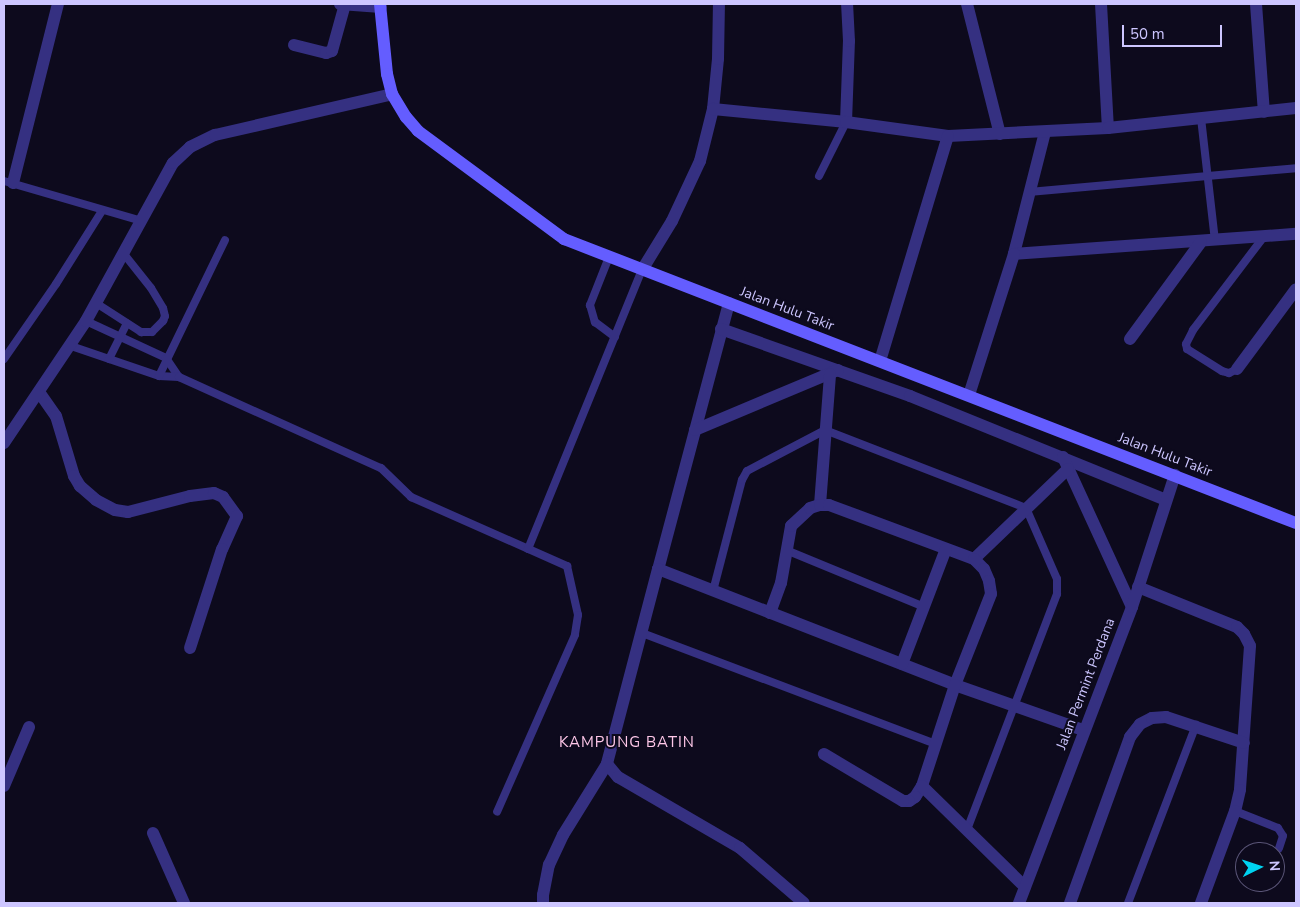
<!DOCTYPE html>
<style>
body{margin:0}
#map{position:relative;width:1300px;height:907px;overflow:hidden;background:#0d0a1d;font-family:"Nunito Sans",sans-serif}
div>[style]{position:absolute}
.lane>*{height:8px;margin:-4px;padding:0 4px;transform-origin:4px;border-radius:4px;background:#353081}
.street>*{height:12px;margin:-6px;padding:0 6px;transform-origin:6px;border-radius:6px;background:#353081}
.secondary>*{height:12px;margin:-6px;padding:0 6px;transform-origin:6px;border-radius:6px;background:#645dff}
span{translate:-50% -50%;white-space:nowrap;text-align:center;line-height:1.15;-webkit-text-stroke:4px #0d0a1d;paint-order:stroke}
.street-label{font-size:14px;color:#cdc6ff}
.neighbourhood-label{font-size:15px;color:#ffc8e9;letter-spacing:1px}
.frame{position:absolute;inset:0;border:5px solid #cdc6ff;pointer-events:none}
.north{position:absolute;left:1235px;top:842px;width:50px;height:50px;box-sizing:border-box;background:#0d0a1d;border:1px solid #5a5577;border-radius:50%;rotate:86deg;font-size:14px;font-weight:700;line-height:20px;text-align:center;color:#cdc6ff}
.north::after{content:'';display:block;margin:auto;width:18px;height:22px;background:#00d3f1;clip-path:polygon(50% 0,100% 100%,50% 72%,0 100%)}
.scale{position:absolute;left:1122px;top:25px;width:100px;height:22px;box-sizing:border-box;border:2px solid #cdc6ff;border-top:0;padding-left:6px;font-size:15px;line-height:18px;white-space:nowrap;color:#cdc6ff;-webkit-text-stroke:4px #0d0a1d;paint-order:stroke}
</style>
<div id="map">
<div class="lane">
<i style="left:1201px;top:118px;width:123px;rotate:83.5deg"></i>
<i style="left:819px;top:176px;width:60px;rotate:-63.4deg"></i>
<i style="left:4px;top:181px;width:144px;rotate:16.2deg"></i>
<i style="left:1029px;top:192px;width:268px;rotate:-5.1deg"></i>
<i style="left:609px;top:257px;width:52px;rotate:111.6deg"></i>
<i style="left:590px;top:305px;width:18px;rotate:74deg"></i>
<i style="left:595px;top:322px;width:25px;rotate:37deg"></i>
<i style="left:96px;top:303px;width:54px;rotate:32.8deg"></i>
<i style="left:141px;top:332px;width:11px"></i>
<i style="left:152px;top:332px;width:16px;rotate:-45deg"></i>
<i style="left:163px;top:321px;width:5px;rotate:-68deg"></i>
<i style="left:165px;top:316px;width:8px;rotate:-104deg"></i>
<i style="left:163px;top:308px;width:23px;rotate:-121deg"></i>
<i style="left:151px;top:288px;width:43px;rotate:-128.5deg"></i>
<i style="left:86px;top:321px;width:88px;rotate:24.8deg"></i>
<i style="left:166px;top:358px;width:23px;rotate:56deg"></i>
<i style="left:71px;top:346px;width:93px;rotate:18.8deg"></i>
<i style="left:159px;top:376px;width:20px;rotate:3deg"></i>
<i style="left:179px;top:377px;width:222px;rotate:24.3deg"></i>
<i style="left:381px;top:468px;width:42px;rotate:44deg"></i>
<i style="left:411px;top:497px;width:171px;rotate:23.9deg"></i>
<i style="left:567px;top:566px;width:50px;rotate:77.3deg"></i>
<i style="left:578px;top:615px;width:20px;rotate:99deg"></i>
<i style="left:575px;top:635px;width:193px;rotate:113.8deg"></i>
<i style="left:4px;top:359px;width:91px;rotate:-55.3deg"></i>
<i style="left:56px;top:284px;width:86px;rotate:-57.8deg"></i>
<i style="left:109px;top:359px;width:40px;rotate:-63.4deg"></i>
<i style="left:1237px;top:369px;width:9px;rotate:153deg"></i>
<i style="left:1229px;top:373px;width:7px;rotate:-164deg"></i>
<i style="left:1222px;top:371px;width:41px;rotate:-147.8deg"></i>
<i style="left:1187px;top:349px;width:5px;rotate:-101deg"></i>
<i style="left:1186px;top:344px;width:16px;rotate:-63deg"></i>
<i style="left:1193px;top:330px;width:119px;rotate:-52.8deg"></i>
<i style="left:159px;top:376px;width:151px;rotate:-64.1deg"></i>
<i style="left:528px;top:549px;width:301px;rotate:-67.8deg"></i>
<i style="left:786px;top:550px;width:149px;rotate:22.4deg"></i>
<i style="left:713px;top:591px;width:115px;rotate:-75.4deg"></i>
<i style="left:742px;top:480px;width:10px;rotate:-61deg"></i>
<i style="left:747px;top:471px;width:88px;rotate:-27.7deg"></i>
<i style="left:825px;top:430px;width:216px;rotate:21.2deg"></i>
<i style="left:1026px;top:508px;width:77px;rotate:66.4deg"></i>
<i style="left:1057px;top:579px;width:15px;rotate:90deg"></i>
<i style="left:1057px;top:594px;width:253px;rotate:110.9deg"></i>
<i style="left:642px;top:633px;width:314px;rotate:20.7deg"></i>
<i style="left:1235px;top:811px;width:46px;rotate:21.6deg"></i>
<i style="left:1278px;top:828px;width:9px;rotate:58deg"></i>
<i style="left:1283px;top:836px;width:13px;rotate:108deg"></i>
<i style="left:1128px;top:903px;width:191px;rotate:-69.1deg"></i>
</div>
<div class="street">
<i style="left:340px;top:4px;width:41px;rotate:4.2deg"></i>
<i style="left:967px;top:4px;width:134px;rotate:75.8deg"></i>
<i style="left:1101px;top:4px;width:124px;rotate:86.8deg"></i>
<i style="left:1256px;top:4px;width:108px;rotate:85.8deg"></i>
<i style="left:294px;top:45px;width:33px;rotate:14deg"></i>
<i style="left:326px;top:53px;width:6px;rotate:-18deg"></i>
<i style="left:332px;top:51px;width:49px;rotate:-74.5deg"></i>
<i style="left:713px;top:109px;width:50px;rotate:-84.3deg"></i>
<i style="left:718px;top:59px;width:55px;rotate:-89deg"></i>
<i style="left:846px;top:122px;width:81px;rotate:-87.9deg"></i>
<i style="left:849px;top:41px;width:37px;rotate:-93deg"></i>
<i style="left:1045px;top:132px;width:126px;rotate:104.3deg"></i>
<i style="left:1014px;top:254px;width:283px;rotate:-4.1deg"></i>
<i style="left:13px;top:183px;width:185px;rotate:-75.9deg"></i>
<i style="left:642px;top:270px;width:57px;rotate:-58.5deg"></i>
<i style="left:672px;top:221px;width:66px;rotate:-65deg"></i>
<i style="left:700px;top:161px;width:54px;rotate:-76deg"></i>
<i style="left:713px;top:109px;width:134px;rotate:5.6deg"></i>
<i style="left:846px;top:122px;width:103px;rotate:7.8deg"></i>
<i style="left:948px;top:136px;width:160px;rotate:-2.9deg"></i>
<i style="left:1108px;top:128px;width:189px;rotate:-6.1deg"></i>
<i style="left:729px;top:303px;width:275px;rotate:104.9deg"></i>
<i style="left:658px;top:569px;width:319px;rotate:21.3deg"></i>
<i style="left:955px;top:685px;width:136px;rotate:19.4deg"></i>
<i style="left:721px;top:329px;width:201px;rotate:19.5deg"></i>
<i style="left:910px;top:396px;width:276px;rotate:22.1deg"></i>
<i style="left:1130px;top:339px;width:120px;rotate:-53.8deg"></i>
<i style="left:880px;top:361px;width:235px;rotate:-73.2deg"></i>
<i style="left:1237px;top:369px;width:99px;rotate:-53.6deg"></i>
<i style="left:39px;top:392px;width:29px;rotate:55deg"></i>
<i style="left:56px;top:416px;width:63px;rotate:73.3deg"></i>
<i style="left:74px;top:476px;width:12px;rotate:59deg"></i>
<i style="left:80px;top:486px;width:21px;rotate:41deg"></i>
<i style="left:96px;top:500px;width:21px;rotate:28deg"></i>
<i style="left:115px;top:510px;width:13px;rotate:9deg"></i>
<i style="left:128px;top:512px;width:64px;rotate:-14.5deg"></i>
<i style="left:190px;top:496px;width:24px;rotate:-7deg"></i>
<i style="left:214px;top:493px;width:10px;rotate:24deg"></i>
<i style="left:223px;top:497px;width:24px;rotate:54deg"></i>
<i style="left:237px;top:516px;width:36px;rotate:114deg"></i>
<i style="left:222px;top:549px;width:104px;rotate:107.9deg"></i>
<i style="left:969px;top:395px;width:148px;rotate:-72.3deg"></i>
<i style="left:695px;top:430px;width:155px;rotate:-22.8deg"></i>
<i style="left:4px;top:443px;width:147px;rotate:-56.1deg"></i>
<i style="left:86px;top:321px;width:180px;rotate:-61.2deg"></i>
<i style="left:173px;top:163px;width:23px;rotate:-43deg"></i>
<i style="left:190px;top:147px;width:28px;rotate:-26deg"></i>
<i style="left:215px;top:135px;width:182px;rotate:-13deg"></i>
<i style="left:1063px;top:457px;width:165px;rotate:65.3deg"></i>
<i style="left:820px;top:505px;width:131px;rotate:-85.6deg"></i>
<i style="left:974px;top:559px;width:130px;rotate:-43.8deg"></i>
<i style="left:658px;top:569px;width:202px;rotate:104.7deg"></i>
<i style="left:607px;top:764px;width:17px;rotate:50deg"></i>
<i style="left:618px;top:777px;width:141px;rotate:30.2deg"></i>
<i style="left:740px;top:848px;width:84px;rotate:40.7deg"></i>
<i style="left:1138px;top:587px;width:107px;rotate:22deg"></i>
<i style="left:1237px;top:627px;width:10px;rotate:45deg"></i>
<i style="left:1244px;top:634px;width:13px;rotate:63deg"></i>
<i style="left:1250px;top:646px;width:144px;rotate:94deg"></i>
<i style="left:1240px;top:790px;width:22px;rotate:103deg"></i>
<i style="left:1235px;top:811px;width:98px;rotate:110.3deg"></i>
<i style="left:770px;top:613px;width:32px;rotate:-70deg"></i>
<i style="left:781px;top:583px;width:58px;rotate:-80deg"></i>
<i style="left:791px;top:526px;width:26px;rotate:-43deg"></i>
<i style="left:810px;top:508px;width:10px;rotate:-17deg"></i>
<i style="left:820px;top:505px;width:9px"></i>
<i style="left:829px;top:505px;width:155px;rotate:20.4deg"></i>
<i style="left:974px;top:559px;width:14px;rotate:45deg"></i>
<i style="left:984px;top:569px;width:13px;rotate:67deg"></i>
<i style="left:989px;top:581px;width:13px;rotate:81deg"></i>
<i style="left:991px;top:594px;width:98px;rotate:111.6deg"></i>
<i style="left:955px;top:685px;width:106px;rotate:108.1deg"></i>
<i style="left:922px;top:786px;width:13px;rotate:122deg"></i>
<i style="left:915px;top:797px;width:7px;rotate:146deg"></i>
<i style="left:909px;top:801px;width:6px;rotate:180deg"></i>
<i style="left:903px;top:801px;width:92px;rotate:-149.3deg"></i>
<i style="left:902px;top:664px;width:123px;rotate:-69.1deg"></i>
<i style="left:4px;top:786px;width:64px;rotate:-67deg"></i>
<i style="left:922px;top:786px;width:144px;rotate:44.4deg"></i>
<i style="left:153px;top:833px;width:77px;rotate:66.1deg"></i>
<i style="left:543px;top:903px;width:8px;rotate:-90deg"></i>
<i style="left:543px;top:895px;width:31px;rotate:-79deg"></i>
<i style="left:549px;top:865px;width:33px;rotate:-65deg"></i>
<i style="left:563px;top:835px;width:84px;rotate:-58.2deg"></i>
<i style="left:1019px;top:903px;width:317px;rotate:-69.1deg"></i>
<i style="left:1132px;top:607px;width:139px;rotate:-72deg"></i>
<i style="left:1070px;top:903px;width:177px;rotate:-70.1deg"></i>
<i style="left:1130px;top:737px;width:16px;rotate:-52deg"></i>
<i style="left:1140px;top:724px;width:13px;rotate:-27deg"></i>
<i style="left:1152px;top:718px;width:14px;rotate:-4deg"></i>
<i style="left:1166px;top:717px;width:82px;rotate:18.4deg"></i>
</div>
<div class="secondary">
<i style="left:380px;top:4px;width:70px;rotate:84.3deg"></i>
<i style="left:387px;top:74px;width:21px;rotate:76deg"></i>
<i style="left:392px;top:94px;width:27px;rotate:59deg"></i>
<i style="left:406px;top:117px;width:18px;rotate:49deg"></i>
<i style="left:418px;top:131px;width:182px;rotate:36.5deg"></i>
<i style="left:564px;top:239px;width:785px;rotate:21.21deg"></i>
</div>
<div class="street-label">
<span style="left:787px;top:309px;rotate:21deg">Jalan Hulu Takir</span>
<span style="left:1165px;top:455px;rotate:21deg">Jalan Hulu Takir</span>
<span style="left:1086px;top:684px;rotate:-69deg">Jalan Permint Perdana</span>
</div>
<div class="neighbourhood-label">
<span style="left:627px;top:743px">KAMPUNG BATIN</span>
</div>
<div class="frame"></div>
<div class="north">N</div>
<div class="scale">50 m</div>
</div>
